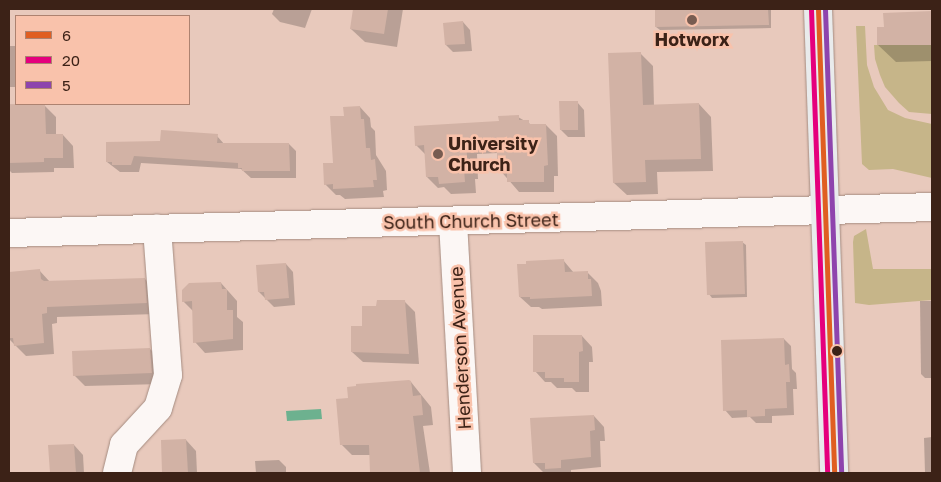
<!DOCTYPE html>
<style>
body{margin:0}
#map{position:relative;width:941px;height:482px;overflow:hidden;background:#e8c9bc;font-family:"Golos Text",sans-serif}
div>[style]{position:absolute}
.green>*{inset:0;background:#c6b589}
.water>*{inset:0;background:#6db18f}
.shadow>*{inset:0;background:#0003}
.building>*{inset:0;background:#d2b2a5}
.roads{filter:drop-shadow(0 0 1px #a58c81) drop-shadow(0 0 1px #a58c81)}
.minor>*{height:28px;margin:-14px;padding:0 14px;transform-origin:14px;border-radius:14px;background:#fcf7f5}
.major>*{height:28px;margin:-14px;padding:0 14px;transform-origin:14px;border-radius:14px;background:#e9ebec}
.bus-1>*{height:5px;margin:-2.5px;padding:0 2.5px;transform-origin:2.5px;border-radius:2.5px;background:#e05e21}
.bus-2>*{height:5px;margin:-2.5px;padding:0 2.5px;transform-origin:2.5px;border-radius:2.5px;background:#e5007d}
.bus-3>*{height:5px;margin:-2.5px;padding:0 2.5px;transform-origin:2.5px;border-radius:2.5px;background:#8e44ad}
.dots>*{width:14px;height:14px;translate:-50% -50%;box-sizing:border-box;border:2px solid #f9c2ab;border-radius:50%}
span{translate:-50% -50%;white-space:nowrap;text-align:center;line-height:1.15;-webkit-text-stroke:5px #f9c2ab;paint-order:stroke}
.poi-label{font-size:18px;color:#3c2217;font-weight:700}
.left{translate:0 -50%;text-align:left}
.street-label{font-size:18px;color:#3c2217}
.frame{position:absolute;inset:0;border:10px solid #3c2217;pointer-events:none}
.legend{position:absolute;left:15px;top:15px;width:175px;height:90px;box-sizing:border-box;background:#f9c2ab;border:1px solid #ad8270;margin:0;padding:6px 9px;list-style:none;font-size:15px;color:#3c2217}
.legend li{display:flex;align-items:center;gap:10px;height:25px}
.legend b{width:25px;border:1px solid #ad8270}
</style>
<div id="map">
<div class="green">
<i style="clip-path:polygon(856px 26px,865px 26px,867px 65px,874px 87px,888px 110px,905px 118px,932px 124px,932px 178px,893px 169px,869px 170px,862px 164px)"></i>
<i style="clip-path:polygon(874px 45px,932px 45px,932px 114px,909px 112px,899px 103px,885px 87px,880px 75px,875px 59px)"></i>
<i style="clip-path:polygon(866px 229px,873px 269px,932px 269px,932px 300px,869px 305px,855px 303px,853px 242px,854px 236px)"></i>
</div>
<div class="water">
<i style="clip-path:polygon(321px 409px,322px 419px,287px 421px,286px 411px)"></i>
</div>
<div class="shadow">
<i style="clip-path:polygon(274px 9px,312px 9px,305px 28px,280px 22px,272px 14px)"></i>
<i style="clip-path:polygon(354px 9px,403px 9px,397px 47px,365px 42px,351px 29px)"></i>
<i style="clip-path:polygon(656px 9px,771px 9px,771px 28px,660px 30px,656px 27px)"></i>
<i style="clip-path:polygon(932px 12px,932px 61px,896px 62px,878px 45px,885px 28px,885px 14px)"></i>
<i style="clip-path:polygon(463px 22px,470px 30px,472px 51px,453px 52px,446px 45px)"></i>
<i style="clip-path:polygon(10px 46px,16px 46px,16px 87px,9px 87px)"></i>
<i style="clip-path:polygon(640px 53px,653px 66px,654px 106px,699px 104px,711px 117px,713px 171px,657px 172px,658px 194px,627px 195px,614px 183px)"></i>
<i style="clip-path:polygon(577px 102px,584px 110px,585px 137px,568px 137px,561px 130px)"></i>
<i style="clip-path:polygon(37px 104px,45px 106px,56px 117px,56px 135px,63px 135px,73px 146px,74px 168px,54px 168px,54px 172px,12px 173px,9px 170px,10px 105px)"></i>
<i style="clip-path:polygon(360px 107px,370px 118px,371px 127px,375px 131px,376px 155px,386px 171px,387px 190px,383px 191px,384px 197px,345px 199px,340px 195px,336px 195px,325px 184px,334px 164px,345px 117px)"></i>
<i style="clip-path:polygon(518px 117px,532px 125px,546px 125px,557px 136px,558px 176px,554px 176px,554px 192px,519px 192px,499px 169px,498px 153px,477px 154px,478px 179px,475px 179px,476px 193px,451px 194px,444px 187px,438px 188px,427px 177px,426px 155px,416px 145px)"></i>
<i style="clip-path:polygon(217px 136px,225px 145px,289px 144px,296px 151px,296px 178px,251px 178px,241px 169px,141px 163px,139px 172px,120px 172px,107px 162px,161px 143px)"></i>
<i style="clip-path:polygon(742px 242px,746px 245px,747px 297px,712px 298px,709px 294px)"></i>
<i style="clip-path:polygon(563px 260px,574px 273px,587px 272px,598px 283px,601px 291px,602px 306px,542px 309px,539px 307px,531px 307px,520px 297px)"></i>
<i style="clip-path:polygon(286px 264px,293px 272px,295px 305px,274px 307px,259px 292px)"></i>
<i style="clip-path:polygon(39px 270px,50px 282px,145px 279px,155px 290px,157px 314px,57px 317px,57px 323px,52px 324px,54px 354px,26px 356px,9px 339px,9px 273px)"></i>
<i style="clip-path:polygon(221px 283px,237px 301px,237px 317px,243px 322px,243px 350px,205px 353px,195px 342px,193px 311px,183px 301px)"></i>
<i style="clip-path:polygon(404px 301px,415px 312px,419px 364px,363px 362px,352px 352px,378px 307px)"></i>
<i style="clip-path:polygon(920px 301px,932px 301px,932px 378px,925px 378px,921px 374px)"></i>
<i style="clip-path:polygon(582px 336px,592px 347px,593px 362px,589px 362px,589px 392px,576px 392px,572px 388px,557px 388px,551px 382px,545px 382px,535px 371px)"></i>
<i style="clip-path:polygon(784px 339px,791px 346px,792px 369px,796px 373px,797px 389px,793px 389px,794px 415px,772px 416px,772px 423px,756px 423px,750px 417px,732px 418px,725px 410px)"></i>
<i style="clip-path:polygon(150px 349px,161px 360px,162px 384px,85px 386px,74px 375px)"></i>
<i style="clip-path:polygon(411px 382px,431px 407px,433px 425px,423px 426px,430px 473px,372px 473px,370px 455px,352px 455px,341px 444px,349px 399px)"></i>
<i style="clip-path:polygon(594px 416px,604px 427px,605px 441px,600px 441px,601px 467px,571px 470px,571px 473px,544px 473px,534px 463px)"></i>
<i style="clip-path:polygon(932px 437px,932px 473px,925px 473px,924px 438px)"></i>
<i style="clip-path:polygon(186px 440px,196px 451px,197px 473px,164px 473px,162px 442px)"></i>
<i style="clip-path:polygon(74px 445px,83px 455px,84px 473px,51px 473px,50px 447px)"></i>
<i style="clip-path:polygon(279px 460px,286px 467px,286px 473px,256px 473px,255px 461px)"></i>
</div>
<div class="building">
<i style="clip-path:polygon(353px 9px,388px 9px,384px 34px,350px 29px)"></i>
<i style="clip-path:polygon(655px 9px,768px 9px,769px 25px,655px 27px)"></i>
<i style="clip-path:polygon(932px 11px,932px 45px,877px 45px,877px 27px,884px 27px,883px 13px)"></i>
<i style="clip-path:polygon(463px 21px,465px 44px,445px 45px,443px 23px)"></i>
<i style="clip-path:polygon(641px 52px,643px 105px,699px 103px,701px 159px,645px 160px,646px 182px,613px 183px,608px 53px)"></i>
<i style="clip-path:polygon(559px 101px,578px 101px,578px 130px,560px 130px)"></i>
<i style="clip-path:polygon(9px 104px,45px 105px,46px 134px,63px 134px,63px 158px,44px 158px,44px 162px,9px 163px)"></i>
<i style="clip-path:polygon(360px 106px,361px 119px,364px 119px,366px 148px,370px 148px,371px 160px,375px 159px,377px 180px,373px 180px,374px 187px,333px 189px,333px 184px,324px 185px,323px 163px,333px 163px,330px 116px,344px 116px,343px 107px)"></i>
<i style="clip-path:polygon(519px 115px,519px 120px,529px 120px,529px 124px,546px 124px,548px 165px,544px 166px,544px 182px,507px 182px,507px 169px,497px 169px,497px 142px,466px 144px,468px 168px,464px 168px,465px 182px,439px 184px,438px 177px,426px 177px,424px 145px,415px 146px,414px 126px,499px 121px,498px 116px)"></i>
<i style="clip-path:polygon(161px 130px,218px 134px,217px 143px,289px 143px,290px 171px,242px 171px,242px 168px,238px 168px,238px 163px,134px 156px,131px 165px,112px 165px,112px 162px,106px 162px,106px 142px,160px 141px)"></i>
<i style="clip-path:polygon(743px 241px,745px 294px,707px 295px,705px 242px)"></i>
<i style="clip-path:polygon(564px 259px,565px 272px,588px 271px,588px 279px,591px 279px,592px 296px,530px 299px,530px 297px,519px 297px,517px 264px,526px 264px,526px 261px)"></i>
<i style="clip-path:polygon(286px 263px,289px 298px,265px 300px,264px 292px,258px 292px,256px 265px)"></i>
<i style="clip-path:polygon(40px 269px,41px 279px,44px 281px,145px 278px,147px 303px,47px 307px,47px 313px,42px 314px,44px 343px,14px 346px,13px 338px,9px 338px,9px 272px)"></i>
<i style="clip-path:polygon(221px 282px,222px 289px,227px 289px,227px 310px,233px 310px,233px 339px,193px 343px,192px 301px,182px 302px,182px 290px,189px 283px)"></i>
<i style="clip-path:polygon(377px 300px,405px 300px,409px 354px,351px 352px,351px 326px,362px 326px,362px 306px,376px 306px)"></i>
<i style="clip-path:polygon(533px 335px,582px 335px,583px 351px,579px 352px,579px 382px,564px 382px,564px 378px,545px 378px,545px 372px,533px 372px)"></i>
<i style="clip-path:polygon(784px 338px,785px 365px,789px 364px,790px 382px,786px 382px,787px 408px,765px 409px,765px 416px,747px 417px,747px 410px,723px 411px,721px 340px)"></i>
<i style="clip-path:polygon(150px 348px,152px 373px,73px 376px,72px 351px)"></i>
<i style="clip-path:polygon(409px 380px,411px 381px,413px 396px,421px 395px,423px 415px,413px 416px,420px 473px,370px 473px,369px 445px,340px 445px,336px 399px,348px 398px,347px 387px,356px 386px,356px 384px)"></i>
<i style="clip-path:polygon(594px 415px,595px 430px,590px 431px,591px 457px,561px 460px,561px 468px,545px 469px,545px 463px,533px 463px,530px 418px)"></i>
<i style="clip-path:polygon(186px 439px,188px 473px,162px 473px,161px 440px)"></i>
<i style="clip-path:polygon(74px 444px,76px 473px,50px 473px,48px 445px)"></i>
</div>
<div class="roads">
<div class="minor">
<i style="left:453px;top:222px;width:251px;rotate:86.8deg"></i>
<i style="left:9px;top:233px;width:923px;rotate:-1.61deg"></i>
<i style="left:117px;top:473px;width:29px;rotate:-76deg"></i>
<i style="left:124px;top:445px;width:50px;rotate:-47.4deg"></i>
<i style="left:158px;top:408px;width:34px;rotate:-73deg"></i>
<i style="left:168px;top:375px;width:147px;rotate:-94.3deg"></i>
</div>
<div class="major">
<i style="left:818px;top:9px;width:464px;rotate:88deg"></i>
</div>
</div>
<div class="bus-1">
<i style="left:818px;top:9px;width:464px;rotate:88deg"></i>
</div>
<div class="bus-2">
<i style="left:811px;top:9px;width:464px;rotate:88deg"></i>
</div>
<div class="bus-3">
<i style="left:825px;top:9px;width:464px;rotate:88deg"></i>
</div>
<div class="dots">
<i style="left:692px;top:20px;background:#785c51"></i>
<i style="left:438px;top:154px;background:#785c51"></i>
<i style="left:837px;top:351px;background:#3c2217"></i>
</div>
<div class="poi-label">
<span style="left:692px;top:39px">Hotworx</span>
<span class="left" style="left:448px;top:154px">University<br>Church</span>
</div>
<div class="street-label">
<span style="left:471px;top:221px;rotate:-1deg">South Church Street</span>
<span style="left:460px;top:348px;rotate:-93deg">Henderson Avenue</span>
</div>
<div class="frame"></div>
<ul class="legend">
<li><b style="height:6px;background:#e05e21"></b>6</li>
<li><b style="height:6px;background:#e5007d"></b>20</li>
<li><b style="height:6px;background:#8e44ad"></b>5</li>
</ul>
</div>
